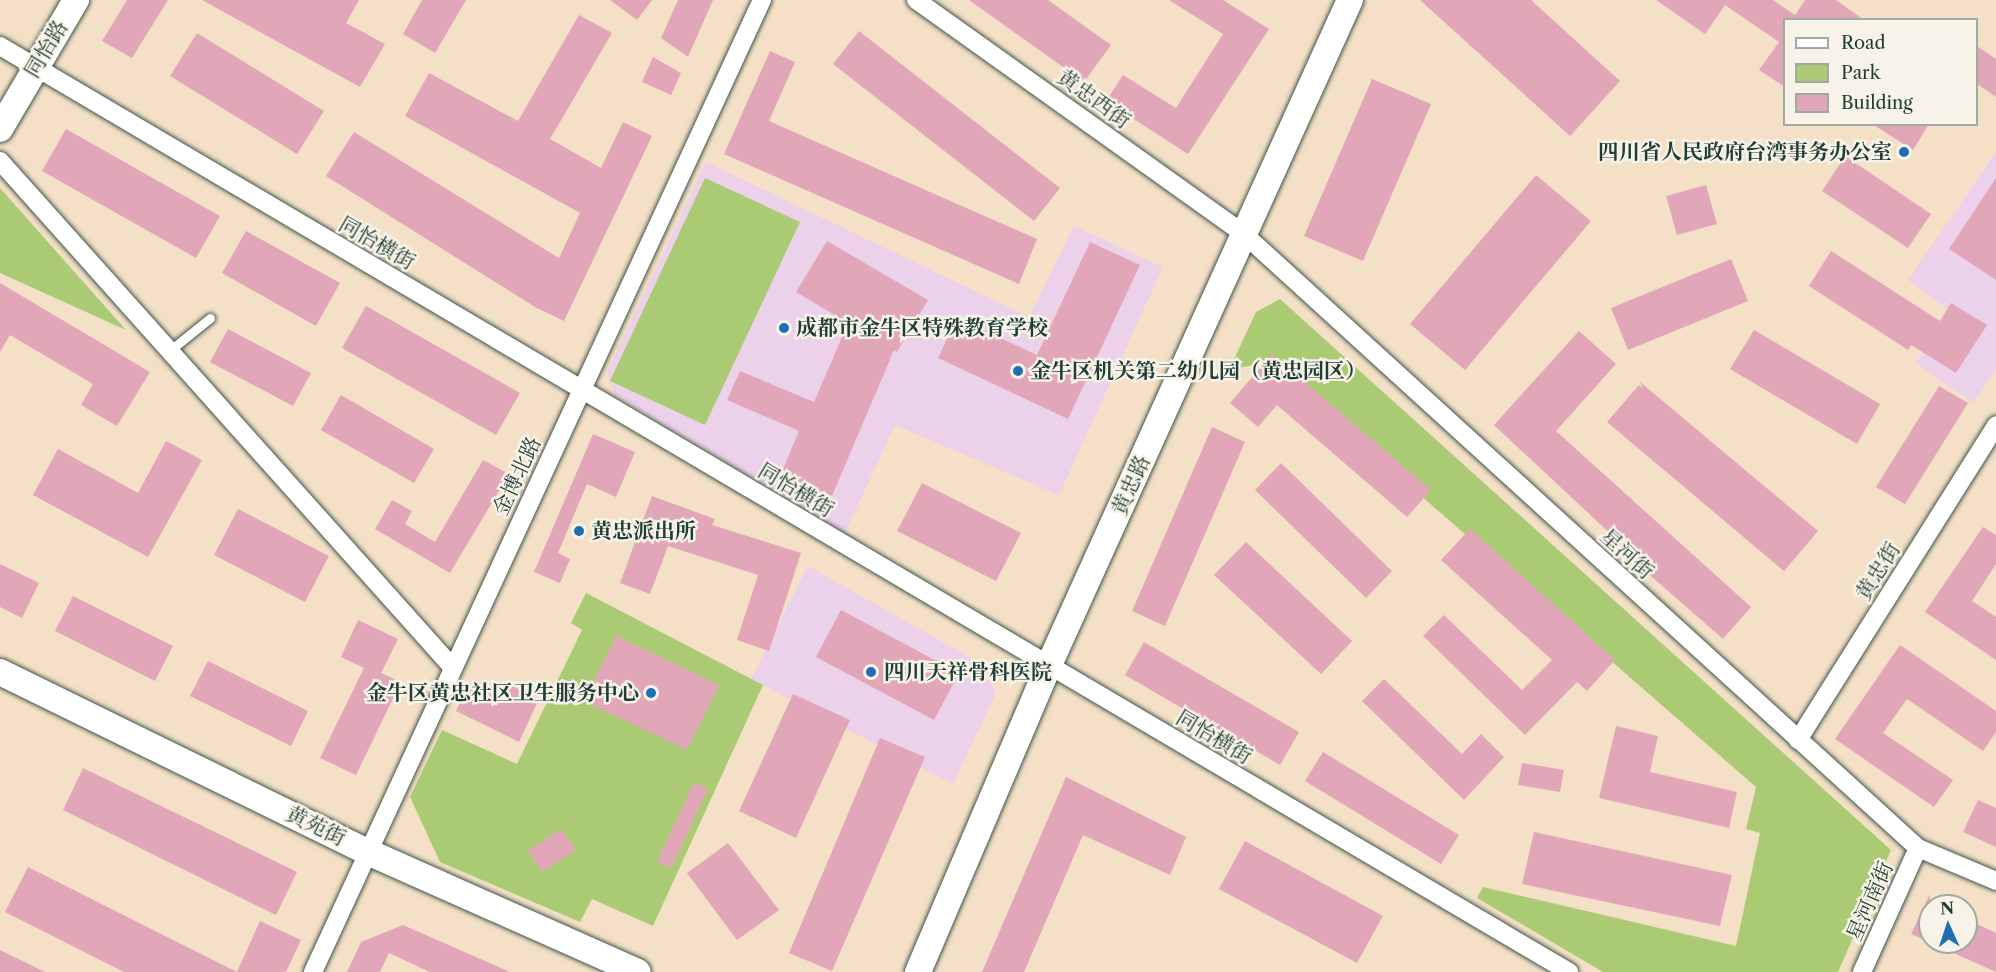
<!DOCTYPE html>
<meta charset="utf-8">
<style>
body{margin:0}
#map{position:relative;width:1996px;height:972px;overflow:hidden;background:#f4e0c6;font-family:"Libre Caslon Text","Noto Serif SC",serif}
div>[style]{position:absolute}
.built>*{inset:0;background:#ecd1ea}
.green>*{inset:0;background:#aacb74}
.building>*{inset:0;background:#e2a6b9}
.roads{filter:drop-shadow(0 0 2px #3f554a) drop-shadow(0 0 2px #3f554a)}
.lane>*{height:9px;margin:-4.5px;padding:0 4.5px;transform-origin:4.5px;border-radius:4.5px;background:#fff}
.street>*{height:18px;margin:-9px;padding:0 9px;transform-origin:9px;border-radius:9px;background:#fff}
.secondary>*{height:26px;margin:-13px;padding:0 13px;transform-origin:13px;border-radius:13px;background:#fff}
.dots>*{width:16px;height:16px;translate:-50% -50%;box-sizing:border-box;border:3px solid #f7f3e8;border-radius:50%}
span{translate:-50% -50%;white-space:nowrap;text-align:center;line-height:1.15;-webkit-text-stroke:5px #f7f3e8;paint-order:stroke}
.street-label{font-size:21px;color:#1f3d34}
.poi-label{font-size:21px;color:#1f3d34;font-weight:700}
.right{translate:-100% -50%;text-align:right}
.left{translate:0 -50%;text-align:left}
.legend{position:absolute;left:1783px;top:18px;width:195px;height:108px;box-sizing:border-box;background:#f7f3e8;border:2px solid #a1aaa0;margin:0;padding:8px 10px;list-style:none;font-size:18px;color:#1f3d34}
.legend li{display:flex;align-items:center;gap:12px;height:30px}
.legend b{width:30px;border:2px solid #a1aaa0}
.north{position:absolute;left:1918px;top:894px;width:60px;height:60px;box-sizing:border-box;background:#f7f3e8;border:2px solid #a1aaa0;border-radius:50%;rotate:357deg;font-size:16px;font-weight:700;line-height:24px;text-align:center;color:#1f3d34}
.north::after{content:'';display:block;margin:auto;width:21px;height:27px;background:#1f6fb2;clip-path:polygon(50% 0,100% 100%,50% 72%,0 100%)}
</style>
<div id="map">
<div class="built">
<i style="clip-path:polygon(1996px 152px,1996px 369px,1974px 403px,1915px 363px,1954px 314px,1908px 280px)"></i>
<i style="clip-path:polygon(706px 162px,1029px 317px,1074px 226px,1163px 267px,1059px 495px,895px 425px,845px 533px,615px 395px,607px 373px)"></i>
<i style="clip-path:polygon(808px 566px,985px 666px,996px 693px,953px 784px,751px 679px)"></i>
</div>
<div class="green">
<i style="clip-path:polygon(705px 178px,800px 222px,705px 425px,610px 381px)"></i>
<i style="clip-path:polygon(0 188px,126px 330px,0 273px)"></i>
<i style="clip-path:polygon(1280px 299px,1891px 850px,1838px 972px,1603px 972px,1477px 898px,1483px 887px,1736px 946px,1760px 833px,1746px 829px,1756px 787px,1267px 362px,1229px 370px,1256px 312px)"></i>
<i style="clip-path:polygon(586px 593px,763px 685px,653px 926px,592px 899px,580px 922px,440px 862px,410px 797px,442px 730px,517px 764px,582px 630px,571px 623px)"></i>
</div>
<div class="building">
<i style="clip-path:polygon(127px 0,168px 0,132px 58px,102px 41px)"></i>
<i style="clip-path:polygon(202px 0,359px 0,346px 23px,385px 44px,360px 87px)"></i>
<i style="clip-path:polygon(422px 0,466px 0,435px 53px,403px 34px)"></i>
<i style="clip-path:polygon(610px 0,652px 0,637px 20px)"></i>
<i style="clip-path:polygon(678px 0,713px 0,688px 57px,661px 38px)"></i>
<i style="clip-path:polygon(969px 0,1048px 0,1111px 45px,1084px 82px)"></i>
<i style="clip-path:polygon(1169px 0,1223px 0,1269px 29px,1188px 154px,1106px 101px,1123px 75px,1176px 108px,1223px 34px)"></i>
<i style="clip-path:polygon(1420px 0,1531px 0,1620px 81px,1570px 136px)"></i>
<i style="clip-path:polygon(1656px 0,1773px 0,1795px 15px,1805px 0,1836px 0,1864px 20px,1785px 20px,1785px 87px,1759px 70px,1779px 42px,1725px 5px,1705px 34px)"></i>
<i style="clip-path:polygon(579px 15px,612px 33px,550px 139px,601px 168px,623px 122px,652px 136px,564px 321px,535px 307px,326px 176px,354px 132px,559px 258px,580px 213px,405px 116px,429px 73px,518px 121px)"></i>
<i style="clip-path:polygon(859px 31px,1060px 188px,1034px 221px,833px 64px)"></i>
<i style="clip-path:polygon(197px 33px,324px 111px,297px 154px,170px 76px)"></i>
<i style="clip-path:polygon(1977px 46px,1996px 59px,1996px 97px,1977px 84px)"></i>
<i style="clip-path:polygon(770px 51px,795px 62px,769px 121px,1037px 239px,1019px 284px,724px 154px)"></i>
<i style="clip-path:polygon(653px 57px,681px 73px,671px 95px,642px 82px)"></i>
<i style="clip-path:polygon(1372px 79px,1431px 104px,1363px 261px,1304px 236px)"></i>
<i style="clip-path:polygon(1872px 124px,1929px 124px,1913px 150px)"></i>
<i style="clip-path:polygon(66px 129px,220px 216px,196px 258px,42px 171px)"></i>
<i style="clip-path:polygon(1845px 156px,1931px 214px,1908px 248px,1822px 191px)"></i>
<i style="clip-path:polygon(1536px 175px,1591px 221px,1465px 370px,1410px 324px)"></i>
<i style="clip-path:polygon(1996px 178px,1996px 280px,1949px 249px)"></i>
<i style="clip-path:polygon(1706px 185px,1717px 224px,1677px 235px,1666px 196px)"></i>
<i style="clip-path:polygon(246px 231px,340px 283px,316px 326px,222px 273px)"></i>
<i style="clip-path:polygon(827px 241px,928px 300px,897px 352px,894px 350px,832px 496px,781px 474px,799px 431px,727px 400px,740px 371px,814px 402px,848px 323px,796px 292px)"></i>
<i style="clip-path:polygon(1090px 242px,1140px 265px,1068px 419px,938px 358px,957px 318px,1037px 355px)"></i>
<i style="clip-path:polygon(1831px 251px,1940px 321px,1951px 303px,1987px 325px,1956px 373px,1911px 345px,1908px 350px,1809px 286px)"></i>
<i style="clip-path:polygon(1731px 259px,1748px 301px,1628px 350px,1611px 308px)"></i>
<i style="clip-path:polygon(0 283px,150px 372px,117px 426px,81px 405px,93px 384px,10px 335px,0 352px)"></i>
<i style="clip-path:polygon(366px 306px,520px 393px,496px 435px,342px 348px)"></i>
<i style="clip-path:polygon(228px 329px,311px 373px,293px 406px,210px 362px)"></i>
<i style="clip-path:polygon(1754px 330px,1880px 404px,1857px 444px,1730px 369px)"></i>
<i style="clip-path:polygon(1579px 331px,1616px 364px,1556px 431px,1751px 607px,1723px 639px,1628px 556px,1631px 553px,1494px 425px)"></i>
<i style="clip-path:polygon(1272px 354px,1431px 490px,1407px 517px,1277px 405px,1258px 427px,1230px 403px)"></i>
<i style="clip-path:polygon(1640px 382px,1818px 531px,1784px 571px,1607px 422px,1639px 385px,1643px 389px)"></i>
<i style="clip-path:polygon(1939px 386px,1968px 403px,1905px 504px,1876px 487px)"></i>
<i style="clip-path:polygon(341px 395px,434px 449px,414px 483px,321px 430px)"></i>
<i style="clip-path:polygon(1212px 427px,1245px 442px,1165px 626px,1132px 611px)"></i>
<i style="clip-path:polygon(593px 434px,635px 452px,616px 497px,587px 484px,558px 553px,570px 559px,560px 583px,534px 572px)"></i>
<i style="clip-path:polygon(166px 441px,202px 460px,148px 557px,33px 495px,58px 449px,138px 493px)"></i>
<i style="clip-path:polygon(483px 460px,509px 474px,450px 573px,375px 529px,392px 500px,412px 511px,405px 524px,435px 542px)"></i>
<i style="clip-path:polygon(1281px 463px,1392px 571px,1366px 598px,1255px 490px)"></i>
<i style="clip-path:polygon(922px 483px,1021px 533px,996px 581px,897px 531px)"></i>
<i style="clip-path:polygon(652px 496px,715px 519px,712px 525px,801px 553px,769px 651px,737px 640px,758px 575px,668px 546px,650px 594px,620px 583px)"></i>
<i style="clip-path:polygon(238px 509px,329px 556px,305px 602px,214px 555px)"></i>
<i style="clip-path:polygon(1983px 527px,1996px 535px,1996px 564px,1972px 601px,1996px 617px,1996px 660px,1925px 612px)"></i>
<i style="clip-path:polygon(1470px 529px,1615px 660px,1587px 691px,1577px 682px,1525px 735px,1423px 636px,1444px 615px,1522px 690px,1552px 660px,1441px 560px)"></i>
<i style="clip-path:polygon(1246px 542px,1352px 641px,1321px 674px,1214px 575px)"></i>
<i style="clip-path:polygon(0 564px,39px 583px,22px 618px,0 607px)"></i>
<i style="clip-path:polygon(73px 596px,173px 646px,155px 681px,55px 631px)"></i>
<i style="clip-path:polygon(841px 610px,959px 673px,934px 720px,816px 657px)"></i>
<i style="clip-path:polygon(358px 620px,398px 639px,381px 673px,401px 682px,356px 775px,320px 758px,364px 668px,341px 657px)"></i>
<i style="clip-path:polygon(616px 636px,719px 685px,687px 750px,584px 701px)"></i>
<i style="clip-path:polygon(1144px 642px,1299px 732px,1280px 765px,1125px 675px)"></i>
<i style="clip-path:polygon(1900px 645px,1996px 711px,1996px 732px,1983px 751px,1907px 699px,1883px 733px,1953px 780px,1934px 807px,1835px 739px)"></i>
<i style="clip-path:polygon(208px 661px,308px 711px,291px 746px,190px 696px)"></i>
<i style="clip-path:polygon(1384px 679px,1462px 754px,1481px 734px,1504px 757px,1464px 800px,1362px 701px)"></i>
<i style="clip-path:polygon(504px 682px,539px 699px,519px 742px,456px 711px,469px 683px,497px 697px)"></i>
<i style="clip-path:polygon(793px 694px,850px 720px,796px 838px,739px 811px)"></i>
<i style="clip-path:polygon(1616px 726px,1658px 736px,1650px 772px,1737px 792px,1729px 828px,1599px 798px)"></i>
<i style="clip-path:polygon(880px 738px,925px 757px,832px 971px,789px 953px)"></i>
<i style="clip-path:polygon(1323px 752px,1459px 835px,1441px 864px,1305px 781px)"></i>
<i style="clip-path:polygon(1522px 763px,1564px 770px,1560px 792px,1518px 785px)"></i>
<i style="clip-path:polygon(83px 768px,297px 872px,276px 915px,63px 810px)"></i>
<i style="clip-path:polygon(1066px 777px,1186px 837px,1170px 875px,1083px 835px,1024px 972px,982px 972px)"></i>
<i style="clip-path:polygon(694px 782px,708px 788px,672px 868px,657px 862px)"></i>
<i style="clip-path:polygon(1978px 800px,1996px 808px,1996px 847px,1963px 832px)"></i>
<i style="clip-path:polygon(561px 829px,576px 850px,542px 872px,528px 851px)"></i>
<i style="clip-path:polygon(1534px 832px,1732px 875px,1720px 926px,1522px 884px)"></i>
<i style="clip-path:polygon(1245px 841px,1383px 916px,1357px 963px,1219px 889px)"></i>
<i style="clip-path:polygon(728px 843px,779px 910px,737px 940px,687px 873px)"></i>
<i style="clip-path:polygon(28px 867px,237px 972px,260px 921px,301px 940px,286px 972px,124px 972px,5px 912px)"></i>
<i style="clip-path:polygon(1930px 894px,1930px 942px,1966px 942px,1966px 919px,1996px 933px,1996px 972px,1911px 934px)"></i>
<i style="clip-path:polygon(403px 925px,510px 972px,430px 972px,389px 953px,380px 972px,347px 972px,361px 942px)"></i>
<i style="clip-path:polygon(0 950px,45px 972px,0 972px)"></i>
</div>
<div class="roads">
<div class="lane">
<i style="left:168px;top:352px;width:54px;rotate:-39deg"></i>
</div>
<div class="street">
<i style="left:916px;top:0;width:404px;rotate:35.5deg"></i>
<i style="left:1245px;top:235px;width:910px;rotate:42.33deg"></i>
<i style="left:1918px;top:848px;width:85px;rotate:22.9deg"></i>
<i style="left:0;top:46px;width:1822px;rotate:30.55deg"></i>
<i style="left:0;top:161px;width:680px;rotate:48.22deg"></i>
<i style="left:1798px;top:740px;width:372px;rotate:-57.8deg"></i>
<i style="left:313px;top:972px;width:1071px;rotate:-65.21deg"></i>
<i style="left:1862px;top:972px;width:136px;rotate:-65.7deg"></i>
</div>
<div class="secondary">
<i style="left:0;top:129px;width:150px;rotate:-59.5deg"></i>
<i style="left:0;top:672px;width:410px;rotate:26.1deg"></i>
<i style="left:368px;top:852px;width:295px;rotate:24deg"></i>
<i style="left:918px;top:972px;width:334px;rotate:-66.9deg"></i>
<i style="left:1049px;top:665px;width:730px;rotate:-65.65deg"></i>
</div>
</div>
<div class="dots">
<i style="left:1904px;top:152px;background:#1f6fb2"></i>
<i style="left:784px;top:328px;background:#1f6fb2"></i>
<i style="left:1018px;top:371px;background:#1f6fb2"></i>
<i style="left:579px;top:531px;background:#1f6fb2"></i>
<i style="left:871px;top:672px;background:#1f6fb2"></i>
<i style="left:651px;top:693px;background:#1f6fb2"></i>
</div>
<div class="street-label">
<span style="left:46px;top:49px;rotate:-59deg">同怡路</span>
<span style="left:1094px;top:99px;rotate:36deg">黄忠西街</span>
<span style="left:377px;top:243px;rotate:30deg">同怡横街</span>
<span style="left:517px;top:476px;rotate:-65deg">金博北路</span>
<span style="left:1131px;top:485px;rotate:-66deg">黄忠路</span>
<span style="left:796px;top:490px;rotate:31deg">同怡横街</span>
<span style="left:1627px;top:554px;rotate:42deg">星河街</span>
<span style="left:1878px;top:571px;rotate:-58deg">黄忠街</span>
<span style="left:1214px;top:737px;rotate:31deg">同怡横街</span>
<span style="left:316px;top:826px;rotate:26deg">黄苑街</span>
<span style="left:1870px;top:901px;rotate:-66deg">星河南街</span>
</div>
<div class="poi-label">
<span class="right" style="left:1892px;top:152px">四川省人民政府台湾事务办公室</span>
<span class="left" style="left:796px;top:328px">成都市金牛区特殊教育学校</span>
<span class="left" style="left:1030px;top:371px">金牛区机关第二幼儿园（黄忠园区）</span>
<span class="left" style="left:591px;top:531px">黄忠派出所</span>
<span class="left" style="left:884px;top:672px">四川天祥骨科医院</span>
<span class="right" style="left:639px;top:693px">金牛区黄忠社区卫生服务中心</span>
</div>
<ul class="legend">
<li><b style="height:8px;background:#fff"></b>Road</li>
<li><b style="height:16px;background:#aacb74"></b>Park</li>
<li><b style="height:16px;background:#e2a6b9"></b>Building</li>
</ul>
<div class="north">N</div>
</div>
